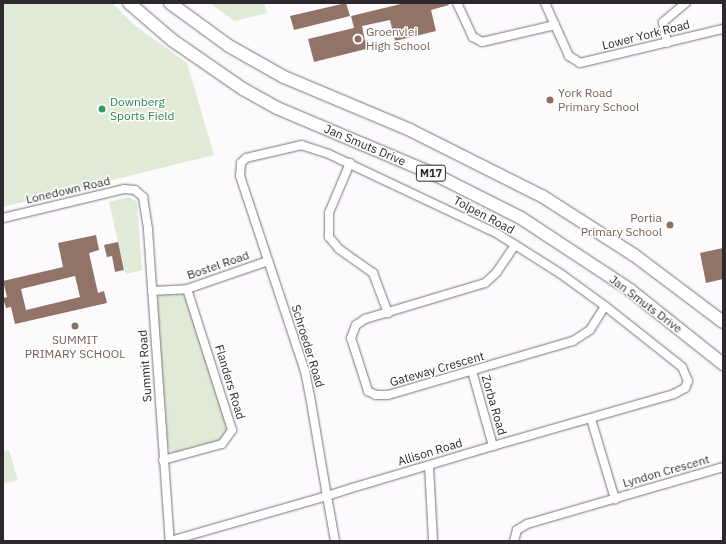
<!DOCTYPE html>
<style>
body{margin:0}
#map{position:relative;width:726px;height:544px;overflow:hidden;background:#fcfafd;font-family:"IBM Plex Sans",sans-serif}
div>[style]{position:absolute}
.green>*{inset:0;background:#e1ead6}
.building>*{inset:0;background:#927367}
.roads{filter:drop-shadow(0 0 1px #7a707d) drop-shadow(0 0 1px #7a707d)}
.street>*{height:8px;margin:-4px;padding:0 4px;transform-origin:4px;border-radius:4px;background:#fff}
.primary>*{height:12px;margin:-6px;padding:0 6px;transform-origin:6px;border-radius:6px;background:#fff}
.dots>*{width:11px;height:11px;translate:-50% -50%;box-sizing:border-box;border:2px solid #fff;border-radius:50%}
span{translate:-50% -50%;white-space:nowrap;text-align:center;line-height:1.15;-webkit-text-stroke:3px #fff;paint-order:stroke}
.shield-label span{padding:1px 3px;background:#fff;border:1px solid;border-radius:3px;-webkit-text-stroke-width:0}
.shield-label{font-size:11px;color:#2c282e;font-weight:700}
.education-label{font-size:12px;color:#785e54}
.left{translate:0 -50%;text-align:left}
.right{translate:-100% -50%;text-align:right}
.street-label{font-size:12px;color:#2c282e}
.leisure-label{font-size:12px;color:#27864d}
.frame{position:absolute;inset:0;border:4px solid #2c282e;pointer-events:none}
</style>
<div id="map">
<div class="green">
<i style="clip-path:polygon(3px 3px,112px 3px,133px 24px,187px 63px,214px 155px,3px 207px)"></i>
<i style="clip-path:polygon(210px 3px,264px 3px,267px 13px,234px 21px)"></i>
<i style="clip-path:polygon(129px 197px,137px 202px,142px 270px,126px 274px,121px 254px,107px 257px,104px 245px,118px 242px,109px 202px)"></i>
<i style="clip-path:polygon(181px 292px,185px 296px,228px 430px,221px 440px,177px 453px,172px 452px,167px 446px,156px 304px,160px 294px)"></i>
<i style="clip-path:polygon(9px 450px,18px 480px,3px 484px,3px 452px)"></i>
</div>
<div class="building">
<i style="clip-path:polygon(346px 3px,350px 16px,294px 30px,290px 16px)"></i>
<i style="clip-path:polygon(405px 3px,448px 3px,449px 5px,431px 10px,436px 31px,395px 41px,390px 20px,362px 26px,365px 41px,368px 40px,370px 48px,314px 62px,308px 39px,354px 28px,351px 16px)"></i>
<i style="clip-path:polygon(evenodd,96px 235px,99px 250px,89px 253px,98px 293px,104px 291px,107px 303px,15px 324px,11px 307px,6px 308px,3px 298px,7px 297px,3px 281px,63px 267px,58px 243px,96px 235px,75px 276px,80px 297px,26px 310px,21px 289px,75px 276px)"></i>
<i style="clip-path:polygon(118px 242px,124px 270px,115px 272px,112px 256px,107px 257px,104px 245px)"></i>
<i style="clip-path:polygon(723px 248px,723px 279px,706px 283px,700px 253px)"></i>
</div>
<div class="roads">
<div class="street">
<i style="left:457px;top:3px;width:38px;rotate:65deg"></i>
<i style="left:473px;top:37px;width:10px;rotate:29deg"></i>
<i style="left:482px;top:42px;width:75px;rotate:-13.1deg"></i>
<i style="left:545px;top:3px;width:58px;rotate:65.6deg"></i>
<i style="left:569px;top:56px;width:13px;rotate:32deg"></i>
<i style="left:580px;top:63px;width:147px;rotate:-13.4deg"></i>
<i style="left:667px;top:43px;width:21px;rotate:-101deg"></i>
<i style="left:663px;top:22px;width:30px;rotate:-40deg"></i>
<i style="left:350px;top:163px;width:54px;rotate:112.8deg"></i>
<i style="left:329px;top:213px;width:24px;rotate:90deg"></i>
<i style="left:329px;top:237px;width:16px;rotate:50deg"></i>
<i style="left:339px;top:249px;width:42px;rotate:35.2deg"></i>
<i style="left:373px;top:273px;width:43px;rotate:69.4deg"></i>
<i style="left:3px;top:218px;width:124px;rotate:-13.5deg"></i>
<i style="left:124px;top:189px;width:11px;rotate:5deg"></i>
<i style="left:135px;top:190px;width:11px;rotate:41deg"></i>
<i style="left:143px;top:197px;width:33px;rotate:81deg"></i>
<i style="left:148px;top:230px;width:312px;rotate:86deg"></i>
<i style="left:515px;top:245px;width:32px;rotate:124deg"></i>
<i style="left:497px;top:272px;width:16px;rotate:137deg"></i>
<i style="left:485px;top:283px;width:125px;rotate:163.3deg"></i>
<i style="left:365px;top:319px;width:11px;rotate:146deg"></i>
<i style="left:356px;top:325px;width:14px;rotate:111deg"></i>
<i style="left:351px;top:338px;width:56px;rotate:72.2deg"></i>
<i style="left:368px;top:391px;width:9px;rotate:27deg"></i>
<i style="left:376px;top:395px;width:12px"></i>
<i style="left:388px;top:395px;width:193px;rotate:-16.3deg"></i>
<i style="left:573px;top:341px;width:20px;rotate:-33deg"></i>
<i style="left:590px;top:330px;width:28px;rotate:-58deg"></i>
<i style="left:152px;top:291px;width:35px;rotate:-3deg"></i>
<i style="left:187px;top:289px;width:86px;rotate:-19.1deg"></i>
<i style="left:472px;top:371px;width:78px;rotate:74.4deg"></i>
<i style="left:591px;top:419px;width:84px;rotate:73.3deg"></i>
<i style="left:163px;top:460px;width:61px;rotate:-15.2deg"></i>
<i style="left:222px;top:444px;width:17px;rotate:-54deg"></i>
<i style="left:232px;top:430px;width:148px;rotate:-107.7deg"></i>
<i style="left:429px;top:466px;width:75px;rotate:86.9deg"></i>
<i style="left:170px;top:541px;width:163px;rotate:-16deg"></i>
<i style="left:327px;top:496px;width:26px;rotate:-18deg"></i>
<i style="left:352px;top:488px;width:147px;rotate:-16.6deg"></i>
<i style="left:493px;top:446px;width:188px;rotate:-16deg"></i>
<i style="left:674px;top:394px;width:13px;rotate:-29deg"></i>
<i style="left:685px;top:388px;width:8px;rotate:-67deg"></i>
<i style="left:688px;top:381px;width:15px;rotate:-113deg"></i>
<i style="left:682px;top:367px;width:98px;rotate:-141.6deg"></i>
<i style="left:605px;top:306px;width:54px;rotate:-144deg"></i>
<i style="left:561px;top:274px;width:75px;rotate:-147.6deg"></i>
<i style="left:498px;top:234px;width:187px;rotate:-154.7deg"></i>
<i style="left:329px;top:154px;width:28px;rotate:-162deg"></i>
<i style="left:302px;top:145px;width:57px;rotate:166.9deg"></i>
<i style="left:246px;top:158px;width:7px;rotate:135deg"></i>
<i style="left:241px;top:163px;width:13px;rotate:94deg"></i>
<i style="left:240px;top:176px;width:206px;rotate:71.6deg"></i>
<i style="left:305px;top:371px;width:25px;rotate:79deg"></i>
<i style="left:310px;top:396px;width:101px;rotate:80.4deg"></i>
<i style="left:327px;top:496px;width:46px;rotate:79.9deg"></i>
<i style="left:514px;top:541px;width:11px;rotate:-75deg"></i>
<i style="left:517px;top:530px;width:12px;rotate:-31deg"></i>
<i style="left:527px;top:524px;width:204px;rotate:-16.2deg"></i>
</div>
<div class="primary">
<i style="left:129px;top:3px;width:57px;rotate:40.7deg"></i>
<i style="left:172px;top:40px;width:86px;rotate:34.6deg"></i>
<i style="left:243px;top:89px;width:39px;rotate:29deg"></i>
<i style="left:277px;top:108px;width:177px;rotate:22.9deg"></i>
<i style="left:440px;top:177px;width:91px;rotate:26.8deg"></i>
<i style="left:521px;top:218px;width:131px;rotate:33.4deg"></i>
<i style="left:630px;top:290px;width:119px;rotate:38.5deg"></i>
<i style="left:170px;top:3px;width:73px;rotate:36.1deg"></i>
<i style="left:229px;top:46px;width:63px;rotate:29.4deg"></i>
<i style="left:284px;top:77px;width:137px;rotate:22.8deg"></i>
<i style="left:410px;top:130px;width:148px;rotate:26.6deg"></i>
<i style="left:542px;top:196px;width:109px;rotate:32.7deg"></i>
<i style="left:634px;top:255px;width:111px;rotate:37deg"></i>
</div>
</div>
<div class="dots">
<i style="left:358px;top:39px;background:#8d6e63"></i>
<i style="left:550px;top:100px;background:#8d6e63"></i>
<i style="left:102px;top:109px;background:#2e9e5b"></i>
<i style="left:670px;top:225px;background:#8d6e63"></i>
<i style="left:75px;top:326px;background:#8d6e63"></i>
</div>
<div class="shield-label">
<span style="left:431px;top:173px">M17</span>
</div>
<div class="education-label">
<span class="left" style="left:366px;top:39px">Groenvlei<br>High School</span>
<span class="left" style="left:558px;top:100px">York Road<br>Primary School</span>
<span class="right" style="left:662px;top:225px">Portia<br>Primary School</span>
<span style="left:75px;top:347px">SUMMIT<br>PRIMARY SCHOOL</span>
</div>
<div class="street-label">
<span style="left:646px;top:35px;rotate:-14deg">Lower York Road</span>
<span style="left:365px;top:145px;rotate:23deg">Jan Smuts Drive</span>
<span style="left:68px;top:190px;rotate:-13deg">Lonedown Road</span>
<span style="left:484px;top:215px;rotate:28deg">Tolpen Road</span>
<span style="left:218px;top:265px;rotate:-19deg">Bostel Road</span>
<span style="left:646px;top:304px;rotate:37deg">Jan Smuts Drive</span>
<span style="left:308px;top:346px;rotate:73deg">Schroeder Road</span>
<span style="left:145px;top:366px;rotate:-94deg">Summit Road</span>
<span style="left:437px;top:369px;rotate:-16deg">Gateway Crescent</span>
<span style="left:230px;top:382px;rotate:73deg">Flanders Road</span>
<span style="left:494px;top:405px;rotate:74deg">Zorba Road</span>
<span style="left:430px;top:452px;rotate:-17deg">Allison Road</span>
<span style="left:666px;top:471px;rotate:-16deg">Lyndon Crescent</span>
</div>
<div class="leisure-label">
<span class="left" style="left:110px;top:109px">Downberg<br>Sports Field</span>
</div>
<div class="frame"></div>
</div>
